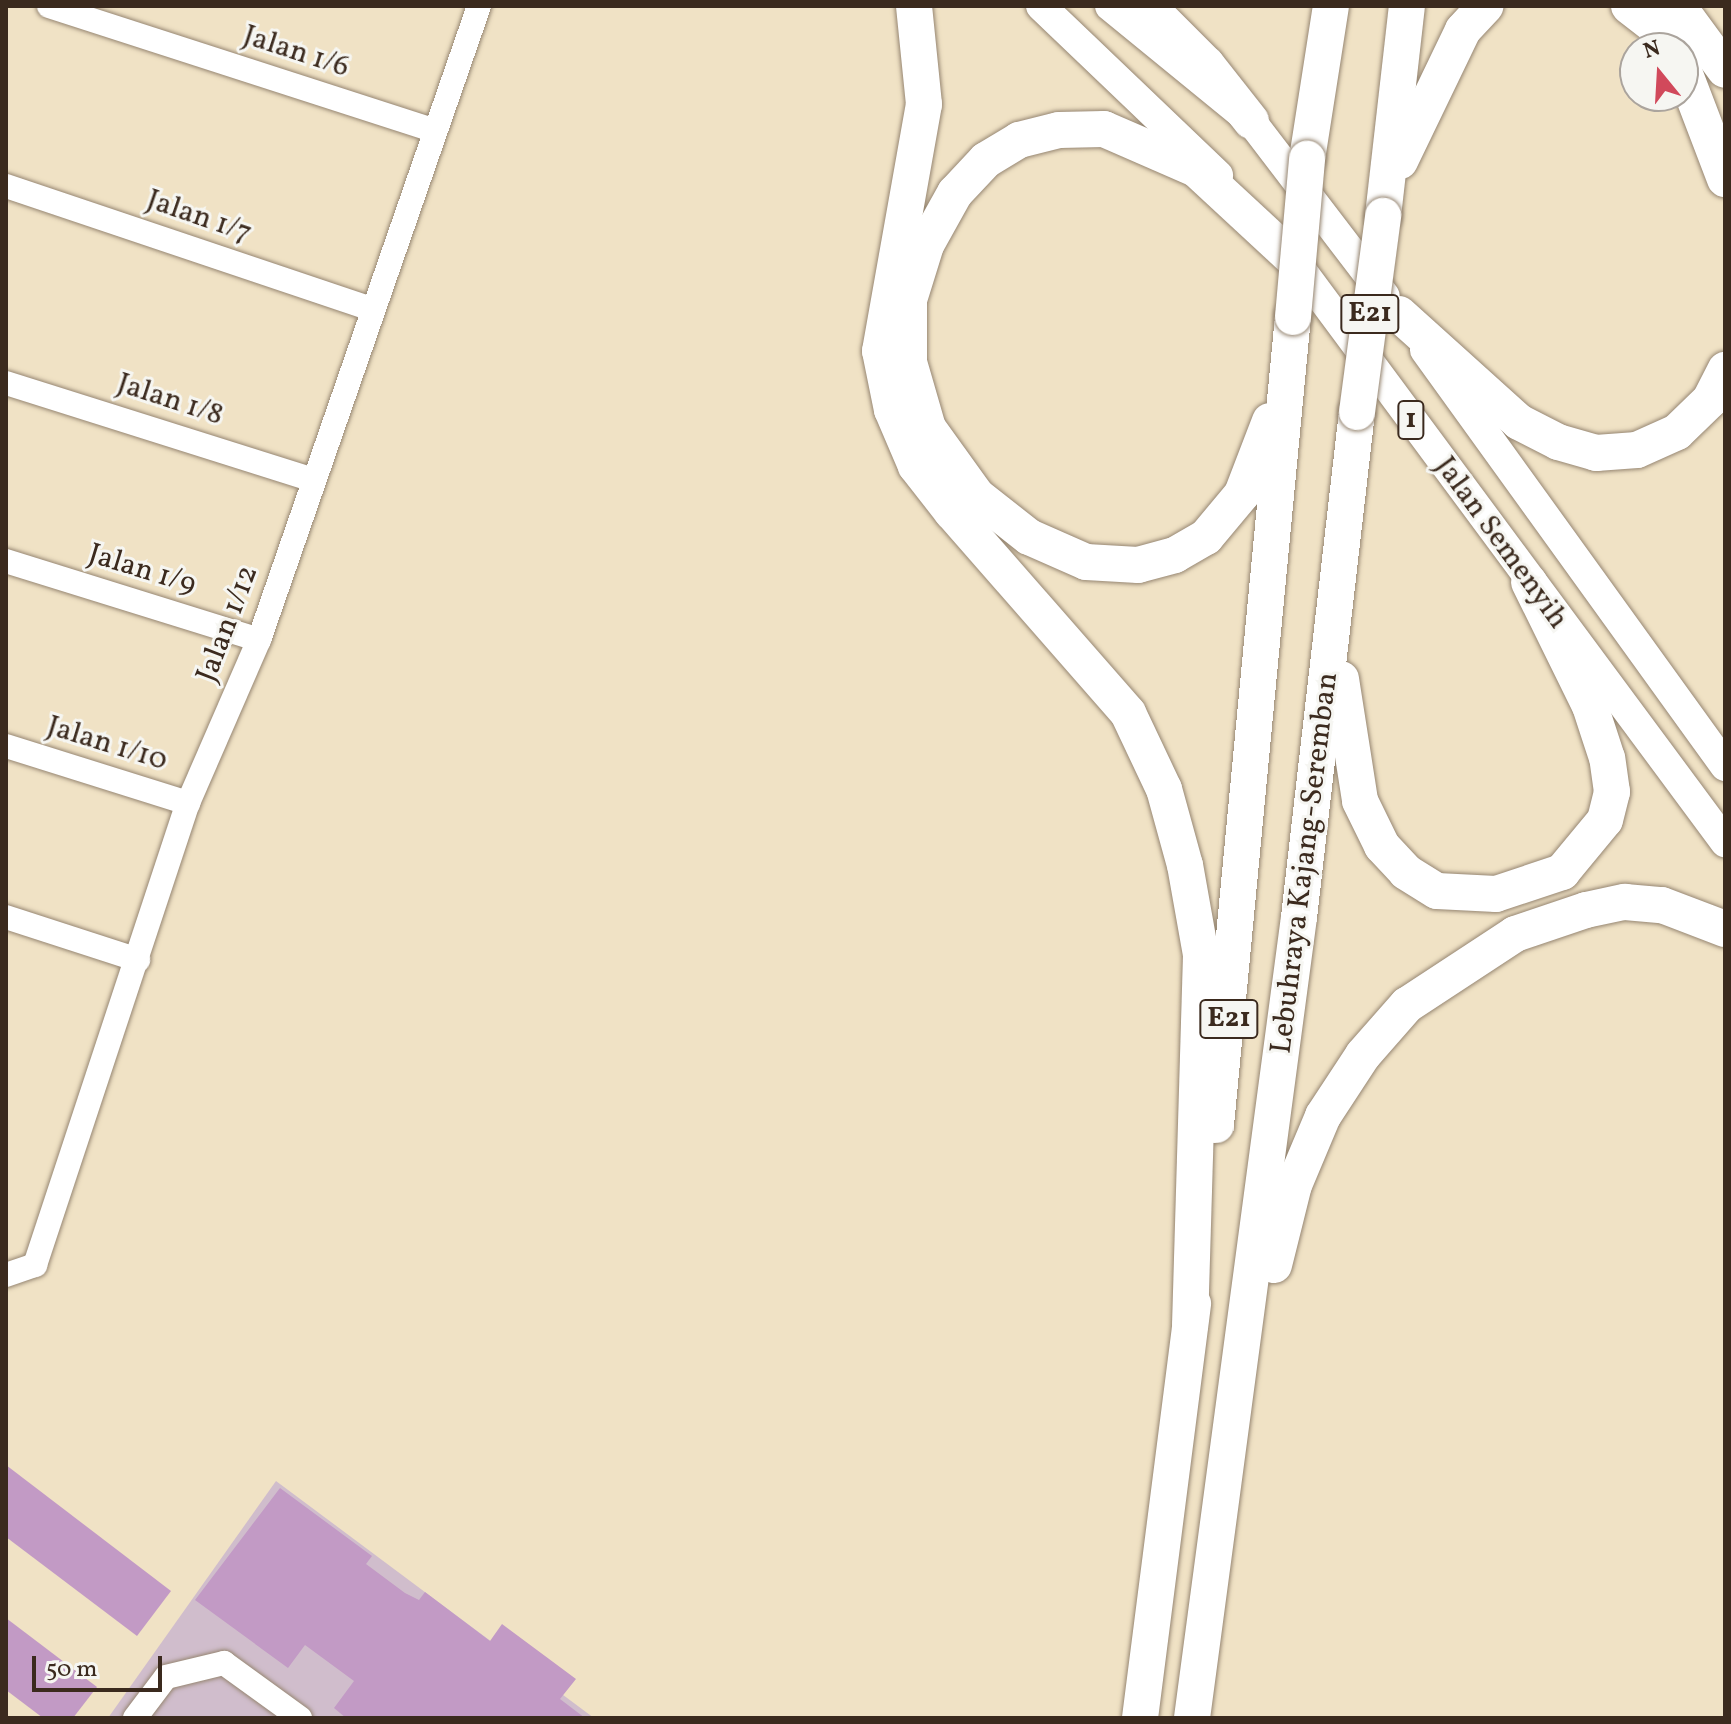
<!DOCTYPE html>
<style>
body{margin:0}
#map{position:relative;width:1731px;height:1724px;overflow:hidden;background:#f0e2c5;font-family:Vollkorn,serif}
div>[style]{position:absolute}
.industrial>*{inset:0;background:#d0bdcc}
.building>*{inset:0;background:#c29ac5}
.roads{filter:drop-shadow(0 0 2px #968672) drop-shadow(0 0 2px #968672)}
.minor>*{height:24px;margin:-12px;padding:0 12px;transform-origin:12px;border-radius:12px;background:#fff}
.major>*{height:30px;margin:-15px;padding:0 15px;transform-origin:15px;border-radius:15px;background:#fff}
.highway>*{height:36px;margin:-18px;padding:0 18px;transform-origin:18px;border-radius:18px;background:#fff}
.bridges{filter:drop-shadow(0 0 2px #968672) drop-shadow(0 0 2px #968672)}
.highway-bridge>*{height:36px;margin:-18px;padding:0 18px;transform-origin:18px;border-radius:18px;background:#fff}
span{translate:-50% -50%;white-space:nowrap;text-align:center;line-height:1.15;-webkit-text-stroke:6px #f6f6f2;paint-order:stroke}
.shield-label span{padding:2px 6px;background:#f6f6f2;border:2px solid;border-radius:6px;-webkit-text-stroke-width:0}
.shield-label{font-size:28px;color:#3b2a1e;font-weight:700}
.street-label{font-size:30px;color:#3b2a1e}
.frame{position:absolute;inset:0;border:8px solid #3b2a1e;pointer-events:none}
.north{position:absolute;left:1619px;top:32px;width:80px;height:80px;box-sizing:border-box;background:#f6f6f2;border:2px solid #aba49d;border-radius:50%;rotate:342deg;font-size:22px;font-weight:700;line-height:32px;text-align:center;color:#3b2a1e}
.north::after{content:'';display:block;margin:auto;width:28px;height:36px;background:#d1495b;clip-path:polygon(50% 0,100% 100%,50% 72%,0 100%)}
.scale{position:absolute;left:32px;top:1656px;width:130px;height:36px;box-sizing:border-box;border:4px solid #3b2a1e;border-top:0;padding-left:10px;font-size:24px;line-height:28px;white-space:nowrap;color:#3b2a1e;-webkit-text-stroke:6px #f6f6f2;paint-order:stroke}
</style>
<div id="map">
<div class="industrial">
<i style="clip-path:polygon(276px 1481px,594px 1718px,108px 1718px)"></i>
</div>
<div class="building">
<i style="clip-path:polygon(6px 1465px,171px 1591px,137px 1636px,6px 1537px)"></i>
<i style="clip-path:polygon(280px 1488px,372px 1556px,366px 1564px,405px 1593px,419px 1600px,425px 1592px,490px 1641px,502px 1624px,576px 1679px,560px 1699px,585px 1718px,346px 1718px,334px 1708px,354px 1681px,305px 1645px,288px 1668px,195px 1600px)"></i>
<i style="clip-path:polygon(6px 1618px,97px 1687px,73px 1718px,43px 1718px,6px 1690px)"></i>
</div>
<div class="roads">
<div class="minor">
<i style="left:49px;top:6px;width:403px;rotate:17.9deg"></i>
<i style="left:6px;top:186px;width:385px;rotate:18.6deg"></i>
<i style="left:6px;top:383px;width:322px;rotate:17.5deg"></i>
<i style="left:6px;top:561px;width:265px;rotate:17.3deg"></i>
<i style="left:6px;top:746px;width:191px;rotate:17.4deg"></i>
<i style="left:6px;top:917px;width:139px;rotate:18deg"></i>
<i style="left:6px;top:1275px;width:31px;rotate:-19deg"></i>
<i style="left:35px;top:1265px;width:487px;rotate:-71.7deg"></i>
<i style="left:188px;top:803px;width:178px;rotate:-66.5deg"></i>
<i style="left:259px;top:640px;width:671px;rotate:-70.86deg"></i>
<i style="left:135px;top:1718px;width:51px;rotate:-52.9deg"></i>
<i style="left:166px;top:1677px;width:60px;rotate:-13.6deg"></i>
<i style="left:224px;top:1663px;width:94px;rotate:35.9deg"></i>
</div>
<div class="major">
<i style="left:1041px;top:6px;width:245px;rotate:43.7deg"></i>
<i style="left:1110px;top:6px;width:182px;rotate:39.2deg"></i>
<i style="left:1251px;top:121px;width:220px;rotate:52.6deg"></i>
<i style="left:1290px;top:255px;width:731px;rotate:53.46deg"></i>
<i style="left:1425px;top:350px;width:513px;rotate:54.2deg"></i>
</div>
<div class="highway">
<i style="left:914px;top:6px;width:99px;rotate:84.2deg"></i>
<i style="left:924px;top:104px;width:251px;rotate:100.1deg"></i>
<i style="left:880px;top:351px;width:60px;rotate:78.5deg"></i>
<i style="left:892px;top:410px;width:61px;rotate:66.8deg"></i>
<i style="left:916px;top:466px;width:58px;rotate:52deg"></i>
<i style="left:952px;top:512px;width:267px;rotate:48.8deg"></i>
<i style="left:1128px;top:713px;width:84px;rotate:64.7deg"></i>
<i style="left:1164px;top:789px;width:79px;rotate:74.6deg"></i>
<i style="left:1185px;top:865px;width:91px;rotate:79.9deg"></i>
<i style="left:1201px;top:955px;width:370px;rotate:91.7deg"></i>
<i style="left:1148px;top:6px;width:83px;rotate:45deg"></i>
<i style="left:1207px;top:65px;width:71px;rotate:51.8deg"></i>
<i style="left:1629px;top:6px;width:34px;rotate:38deg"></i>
<i style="left:1656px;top:27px;width:25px;rotate:56deg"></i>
<i style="left:1678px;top:6px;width:79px;rotate:53.7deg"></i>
<i style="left:1683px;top:69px;width:118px;rotate:69.1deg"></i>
<i style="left:1307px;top:159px;width:155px;rotate:-81.1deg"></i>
<i style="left:1400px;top:161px;width:145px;rotate:-64.3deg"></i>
<i style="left:1463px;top:30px;width:33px;rotate:-47deg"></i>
<i style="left:1383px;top:216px;width:211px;rotate:-83.5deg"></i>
<i style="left:1399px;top:314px;width:161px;rotate:42deg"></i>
<i style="left:1519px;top:422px;width:44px;rotate:27.1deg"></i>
<i style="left:1558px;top:442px;width:40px;rotate:16deg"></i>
<i style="left:1596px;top:453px;width:41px;rotate:-4.2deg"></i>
<i style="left:1637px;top:450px;width:44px;rotate:-24.2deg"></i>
<i style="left:1677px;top:432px;width:46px;rotate:-44.1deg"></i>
<i style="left:1710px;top:400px;width:34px;rotate:-63deg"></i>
<i style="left:1270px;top:421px;width:78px;rotate:111deg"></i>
<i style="left:1242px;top:494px;width:56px;rotate:129.9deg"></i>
<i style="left:1206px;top:537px;width:36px;rotate:150deg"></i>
<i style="left:1175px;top:555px;width:38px;rotate:165deg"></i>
<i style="left:1138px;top:565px;width:52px;rotate:-176.7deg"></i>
<i style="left:1086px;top:562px;width:62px;rotate:-156.3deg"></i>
<i style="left:1029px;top:537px;width:66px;rotate:-141.7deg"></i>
<i style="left:977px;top:496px;width:84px;rotate:-125.8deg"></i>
<i style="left:928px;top:428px;width:69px;rotate:-106.1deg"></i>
<i style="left:909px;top:362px;width:62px;rotate:-90deg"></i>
<i style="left:909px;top:300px;width:58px;rotate:-72.8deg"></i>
<i style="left:926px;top:245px;width:60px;rotate:-60.9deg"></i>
<i style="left:955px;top:193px;width:45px;rotate:-46.8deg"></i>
<i style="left:986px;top:160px;width:39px;rotate:-31deg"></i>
<i style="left:1019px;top:140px;width:41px;rotate:-14deg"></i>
<i style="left:1059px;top:130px;width:45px;rotate:-1.3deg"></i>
<i style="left:1104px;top:129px;width:100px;rotate:23.5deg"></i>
<i style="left:1196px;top:169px;width:131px;rotate:42.8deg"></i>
<i style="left:1341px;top:679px;width:123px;rotate:81.1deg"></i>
<i style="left:1360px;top:801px;width:50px;rotate:63.9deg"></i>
<i style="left:1382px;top:846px;width:35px;rotate:47deg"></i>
<i style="left:1406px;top:872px;width:36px;rotate:32deg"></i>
<i style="left:1437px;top:891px;width:59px;rotate:2.9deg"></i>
<i style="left:1496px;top:894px;width:70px;rotate:-18.4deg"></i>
<i style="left:1562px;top:872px;width:67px;rotate:-50.4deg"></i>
<i style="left:1605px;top:820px;width:29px;rotate:-76deg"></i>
<i style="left:1612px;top:792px;width:34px;rotate:-98deg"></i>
<i style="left:1607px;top:758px;width:55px;rotate:-108.1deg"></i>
<i style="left:1590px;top:706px;width:138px;rotate:-116.2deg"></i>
<i style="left:1216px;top:1125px;width:812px;rotate:-84.56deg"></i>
<i style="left:1274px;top:1265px;width:82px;rotate:-76deg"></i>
<i style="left:1294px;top:1185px;width:75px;rotate:-67.2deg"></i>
<i style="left:1323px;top:1116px;width:73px;rotate:-56.7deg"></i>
<i style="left:1363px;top:1055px;width:67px;rotate:-48.7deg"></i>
<i style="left:1407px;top:1005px;width:129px;rotate:-33.3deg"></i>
<i style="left:1515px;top:934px;width:75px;rotate:-18.7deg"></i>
<i style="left:1586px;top:910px;width:40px;rotate:-12deg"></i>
<i style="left:1625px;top:902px;width:37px;rotate:5deg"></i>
<i style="left:1662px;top:905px;width:67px;rotate:20.9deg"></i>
<i style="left:1140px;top:1718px;width:418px;rotate:-82.7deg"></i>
<i style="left:1192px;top:1718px;width:808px;rotate:-82.39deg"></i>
<i style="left:1299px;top:917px;width:508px;rotate:-83.45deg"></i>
</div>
</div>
<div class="bridges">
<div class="highway-bridge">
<i style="left:1293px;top:317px;width:159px;rotate:-84.9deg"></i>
<i style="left:1357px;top:412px;width:198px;rotate:-82.4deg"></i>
</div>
</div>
<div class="shield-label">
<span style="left:1370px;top:314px">E21</span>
<span style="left:1411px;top:420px">1</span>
<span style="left:1229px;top:1019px">E21</span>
</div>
<div class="street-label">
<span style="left:296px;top:52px;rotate:18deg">Jalan 1/6</span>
<span style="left:199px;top:217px;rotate:19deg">Jalan 1/7</span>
<span style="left:170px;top:400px;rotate:18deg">Jalan 1/8</span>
<span style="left:1501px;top:543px;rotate:54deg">Jalan Semenyih</span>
<span style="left:142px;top:570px;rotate:17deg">Jalan 1/9</span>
<span style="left:228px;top:624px;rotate:-69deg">Jalan 1/12</span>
<span style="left:107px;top:744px;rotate:17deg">Jalan 1/10</span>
<span style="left:1305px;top:863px;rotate:-83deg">Lebuhraya Kajang-Seremban</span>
</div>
<div class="frame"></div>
<div class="north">N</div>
<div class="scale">50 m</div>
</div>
